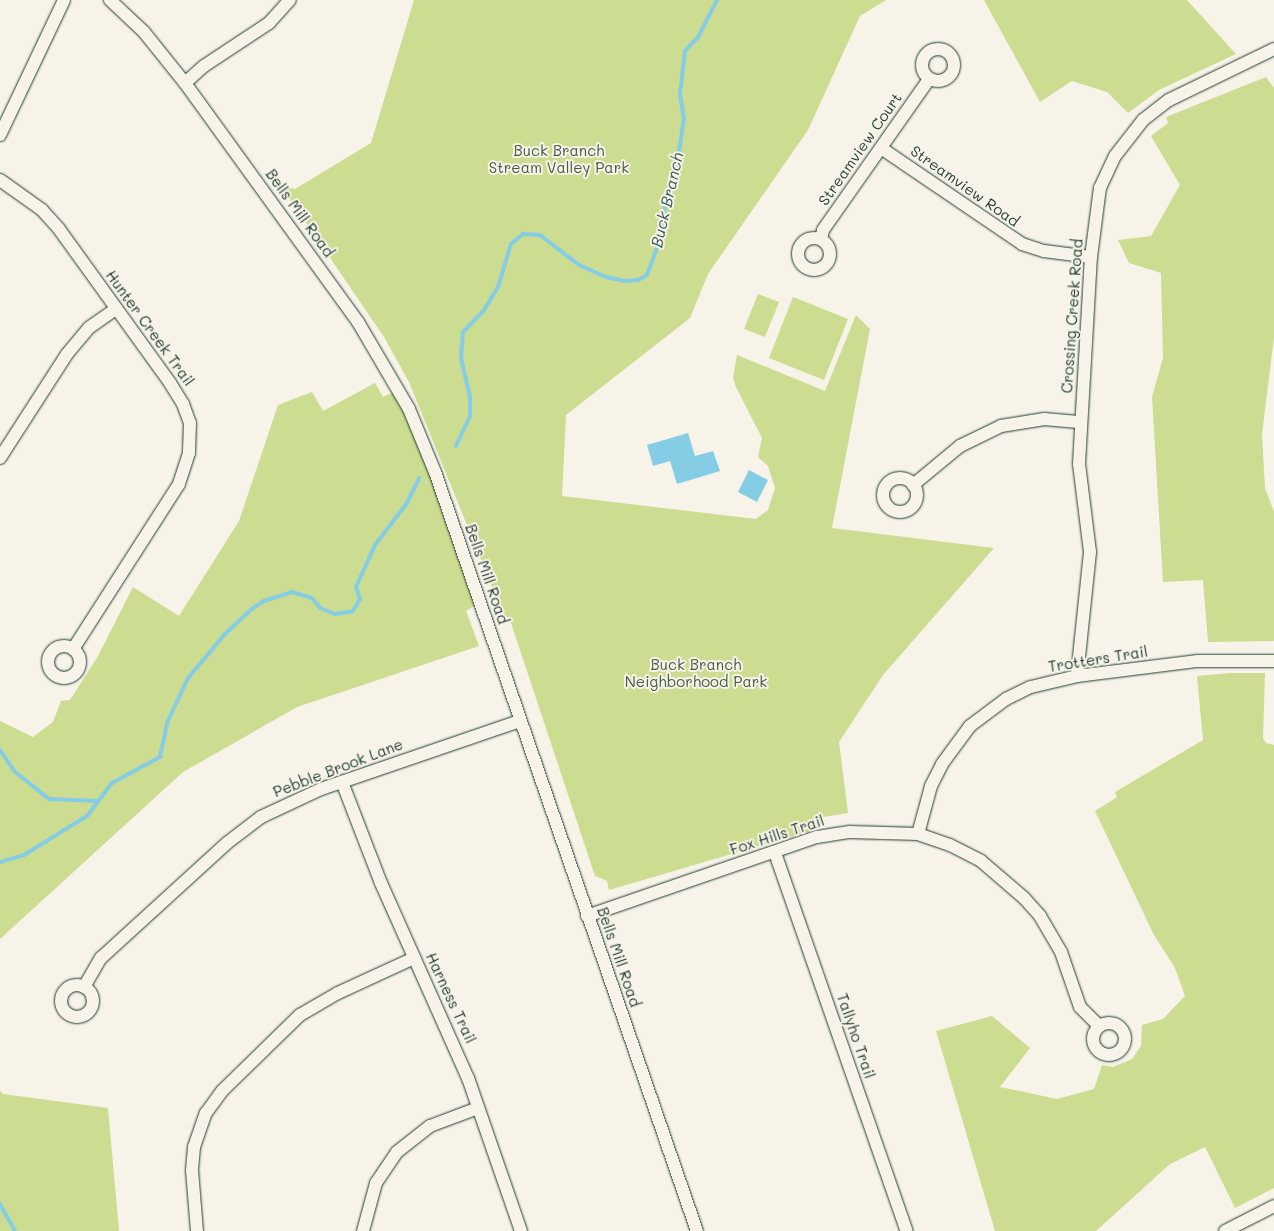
<!DOCTYPE html>
<style>
body{margin:0}
#map{position:relative;width:1274px;height:1231px;overflow:hidden;background:#f7f3e8;font-family:Mali,sans-serif}
div>[style]{position:absolute}
.green>*{inset:0;background:#ccdc90}
.water>*{inset:0;background:#84cde5}
.stream>*{height:4px;margin:-2px;padding:0 2px;transform-origin:2px;border-radius:2px;background:#84cde5}
.roads{filter:drop-shadow(0 0 1px #1f3d34) drop-shadow(0 0 1px #1f3d34)}
.minor>*{height:12px;margin:-6px;padding:0 6px;transform-origin:6px;border-radius:6px;background:#f7f3e8}
.minor>.ring{margin:-6px;padding:0;box-sizing:content-box;background:none;border:12px solid #f7f3e8;border-radius:50%}
span{translate:-50% -50%;white-space:nowrap;text-align:center;line-height:1.15;-webkit-text-stroke:4px #f7f3e8;paint-order:stroke}
.street-label{font-size:15px;color:#1f3d34}
.park-label{font-size:15px;color:#425d46}
.water-label{font-size:16px;color:#335a57;font-style:italic}
</style>
<div id="map">
<div class="green">
<i style="clip-path:polygon(414px 0,886px 0,860px 16px,808px 130px,708px 274px,690px 318px,566px 415px,562px 496px,756px 519px,768px 510px,775px 488px,768px 466px,758px 457px,762px 438px,736px 387px,733px 378px,737px 355px,825px 391px,856px 315px,870px 329px,832px 528px,994px 548px,883px 675px,839px 742px,848px 813px,817px 818px,810px 831px,609px 890px,607px 881px,595px 876px,509px 617px,505px 619px,409px 382px,384px 337px,281px 186px,295px 189px,371px 143px)"></i>
<i style="clip-path:polygon(984px 0,1187px 0,1236px 54px,1159px 90px,1128px 113px,1107px 92px,1072px 81px,1040px 102px)"></i>
<i style="clip-path:polygon(1266px 77px,1274px 88px,1274px 337px,1262px 434px,1265px 488px,1274px 512px,1274px 641px,1208px 642px,1203px 580px,1163px 582px,1152px 397px,1163px 358px,1161px 273px,1129px 263px,1118px 240px,1151px 236px,1180px 185px,1151px 136px,1168px 123px,1166px 117px)"></i>
<i style="clip-path:polygon(758px 294px,779px 302px,765px 337px,744px 329px)"></i>
<i style="clip-path:polygon(793px 297px,848px 319px,824px 380px,769px 358px)"></i>
<i style="clip-path:polygon(375px 383px,383px 397px,400px 389px,479px 603px,466px 611px,479px 646px,297px 707px,183px 772px,0 939px,0 721px,33px 737px,53px 722px,61px 701px,70px 700px,98px 656px,133px 587px,179px 616px,239px 521px,278px 405px,312px 392px,323px 411px)"></i>
<i style="clip-path:polygon(1231px 673px,1265px 673px,1263px 738px,1266px 743px,1274px 745px,1274px 1188px,1235px 1208px,1205px 1147px,1170px 1164px,1096px 1231px,995px 1231px,936px 1031px,992px 1016px,1030px 1048px,1000px 1087px,1057px 1099px,1094px 1089px,1102px 1065px,1113px 1067px,1132px 1059px,1141px 1046px,1142px 1025px,1163px 1019px,1185px 996px,1175px 968px,1154px 935px,1095px 811px,1117px 797px,1115px 792px,1203px 740px,1197px 676px)"></i>
<i style="clip-path:polygon(0 1091px,3px 1094px,108px 1108px,119px 1231px,0 1231px)"></i>
</div>
<div class="water">
<i style="clip-path:polygon(688px 433px,695px 456px,713px 451px,720px 471px,677px 484px,670px 461px,653px 466px,647px 445px)"></i>
<i style="clip-path:polygon(749px 470px,768px 480px,757px 502px,738px 492px)"></i>
</div>
<div class="stream">
<i style="left:456px;top:446px;width:33px;rotate:-65deg"></i>
<i style="left:470px;top:416px;width:19px;rotate:-90deg"></i>
<i style="left:470px;top:397px;width:39px;rotate:-103deg"></i>
<i style="left:461px;top:359px;width:27px;rotate:-86deg"></i>
<i style="left:463px;top:332px;width:30px;rotate:-46deg"></i>
<i style="left:484px;top:310px;width:27px;rotate:-59deg"></i>
<i style="left:498px;top:287px;width:45px;rotate:-73.2deg"></i>
<i style="left:511px;top:244px;width:16px;rotate:-40deg"></i>
<i style="left:523px;top:234px;width:17px;rotate:3deg"></i>
<i style="left:540px;top:235px;width:49px;rotate:37.6deg"></i>
<i style="left:579px;top:265px;width:30px;rotate:24deg"></i>
<i style="left:606px;top:277px;width:19px;rotate:12deg"></i>
<i style="left:625px;top:281px;width:13px;rotate:-4deg"></i>
<i style="left:638px;top:280px;width:10px;rotate:-29deg"></i>
<i style="left:647px;top:275px;width:40px;rotate:-69.8deg"></i>
<i style="left:661px;top:237px;width:45px;rotate:-82.4deg"></i>
<i style="left:667px;top:192px;width:48px;rotate:-74.2deg"></i>
<i style="left:680px;top:146px;width:27px;rotate:-82deg"></i>
<i style="left:684px;top:119px;width:25px;rotate:-99deg"></i>
<i style="left:680px;top:94px;width:43px;rotate:-83.4deg"></i>
<i style="left:685px;top:51px;width:19px;rotate:-47deg"></i>
<i style="left:698px;top:37px;width:42px;rotate:-62.8deg"></i>
<i style="left:0;top:750px;width:25px;rotate:56deg"></i>
<i style="left:14px;top:771px;width:45px;rotate:38.7deg"></i>
<i style="left:49px;top:799px;width:50px;rotate:2.3deg"></i>
<i style="left:0;top:862px;width:25px;rotate:-16deg"></i>
<i style="left:24px;top:855px;width:74px;rotate:-31.8deg"></i>
<i style="left:87px;top:816px;width:41px;rotate:-52.9deg"></i>
<i style="left:112px;top:783px;width:55px;rotate:-28.4deg"></i>
<i style="left:160px;top:757px;width:35px;rotate:-78deg"></i>
<i style="left:167px;top:723px;width:50px;rotate:-65deg"></i>
<i style="left:188px;top:678px;width:57px;rotate:-49.9deg"></i>
<i style="left:225px;top:634px;width:37px;rotate:-43deg"></i>
<i style="left:252px;top:609px;width:14px;rotate:-34deg"></i>
<i style="left:264px;top:601px;width:29px;rotate:-18deg"></i>
<i style="left:292px;top:592px;width:21px;rotate:17deg"></i>
<i style="left:312px;top:598px;width:13px;rotate:51deg"></i>
<i style="left:320px;top:608px;width:16px;rotate:22deg"></i>
<i style="left:335px;top:614px;width:18px;rotate:-9deg"></i>
<i style="left:353px;top:611px;width:14px;rotate:-60deg"></i>
<i style="left:360px;top:599px;width:13px;rotate:-108deg"></i>
<i style="left:356px;top:587px;width:46px;rotate:-65.7deg"></i>
<i style="left:375px;top:545px;width:53px;rotate:-52.7deg"></i>
<i style="left:407px;top:503px;width:28px;rotate:-64deg"></i>
<i style="left:0;top:1204px;width:31px;rotate:61deg"></i>
</div>
<div class="roads">
<div class="minor">
<i style="left:110px;top:0;width:47px;rotate:43.3deg"></i>
<i style="left:144px;top:32px;width:65px;rotate:51.2deg"></i>
<i style="left:185px;top:83px;width:295px;rotate:54.1deg"></i>
<i style="left:358px;top:322px;width:101px;rotate:59.6deg"></i>
<i style="left:409px;top:409px;width:68px;rotate:67.6deg"></i>
<i style="left:435px;top:472px;width:803px;rotate:70.96deg"></i>
<i class="ring" style="left:922px;top:49px;width:20px;height:20px"></i>
<i style="left:185px;top:83px;width:25px;rotate:-42deg"></i>
<i style="left:204px;top:66px;width:78px;rotate:-33.5deg"></i>
<i style="left:269px;top:23px;width:31px;rotate:-48deg"></i>
<i style="left:0;top:135px;width:149px;rotate:-64.6deg"></i>
<i style="left:881px;top:148px;width:171px;rotate:34.2deg"></i>
<i style="left:1022px;top:244px;width:23px;rotate:18deg"></i>
<i style="left:1044px;top:251px;width:47px;rotate:7.3deg"></i>
<i style="left:0;top:180px;width:52px;rotate:35.5deg"></i>
<i style="left:42px;top:210px;width:25px;rotate:48deg"></i>
<i style="left:59px;top:229px;width:190px;rotate:54.2deg"></i>
<i style="left:170px;top:383px;width:25px;rotate:58deg"></i>
<i style="left:183px;top:404px;width:20px;rotate:70deg"></i>
<i style="left:190px;top:423px;width:30px;rotate:92deg"></i>
<i style="left:189px;top:453px;width:33px;rotate:108deg"></i>
<i style="left:179px;top:484px;width:196px;rotate:122.7deg"></i>
<i class="ring" style="left:798px;top:238px;width:20px;height:20px"></i>
<i style="left:821px;top:239px;width:9px;rotate:-77deg"></i>
<i style="left:823px;top:230px;width:184px;rotate:-54.9deg"></i>
<i style="left:0;top:458px;width:124px;rotate:-57.2deg"></i>
<i style="left:67px;top:354px;width:35px;rotate:-50deg"></i>
<i style="left:90px;top:327px;width:32px;rotate:-35deg"></i>
<i class="ring" style="left:883px;top:478px;width:22px;height:22px"></i>
<i style="left:913px;top:485px;width:61px;rotate:-39.7deg"></i>
<i style="left:960px;top:446px;width:46px;rotate:-26deg"></i>
<i style="left:1001px;top:426px;width:44px;rotate:-9.2deg"></i>
<i style="left:1044px;top:419px;width:37px;rotate:5deg"></i>
<i class="ring" style="left:48px;top:646px;width:20px;height:20px"></i>
<i style="left:1077px;top:676px;width:125px;rotate:-84deg"></i>
<i style="left:1090px;top:552px;width:89px;rotate:-97.1deg"></i>
<i style="left:1079px;top:464px;width:207px;rotate:-86.7deg"></i>
<i style="left:1091px;top:257px;width:70px;rotate:-82.6deg"></i>
<i style="left:1100px;top:188px;width:35px;rotate:-65deg"></i>
<i style="left:1115px;top:156px;width:46px;rotate:-52.1deg"></i>
<i style="left:1143px;top:120px;width:33px;rotate:-38deg"></i>
<i style="left:1169px;top:100px;width:117px;rotate:-25.9deg"></i>
<i style="left:342px;top:782px;width:108px;rotate:68.9deg"></i>
<i style="left:381px;top:883px;width:214px;rotate:66deg"></i>
<i style="left:468px;top:1078px;width:162px;rotate:70.9deg"></i>
<i style="left:918px;top:834px;width:50px;rotate:-74.8deg"></i>
<i style="left:931px;top:786px;width:25px;rotate:-63deg"></i>
<i style="left:942px;top:764px;width:47px;rotate:-53.6deg"></i>
<i style="left:970px;top:726px;width:45px;rotate:-36.9deg"></i>
<i style="left:1006px;top:699px;width:28px;rotate:-26deg"></i>
<i style="left:1031px;top:687px;width:47px;rotate:-13.4deg"></i>
<i style="left:1077px;top:676px;width:122px;rotate:-7.1deg"></i>
<i style="left:1198px;top:661px;width:76px"></i>
<i style="left:775px;top:853px;width:400px;rotate:70.8deg"></i>
<i style="left:587px;top:916px;width:243px;rotate:-19deg"></i>
<i style="left:817px;top:837px;width:33px;rotate:-9deg"></i>
<i style="left:850px;top:832px;width:68px;rotate:1.7deg"></i>
<i style="left:918px;top:834px;width:34px;rotate:19deg"></i>
<i style="left:950px;top:845px;width:35px;rotate:27deg"></i>
<i style="left:981px;top:861px;width:57px;rotate:40.7deg"></i>
<i style="left:1024px;top:898px;width:24px;rotate:48deg"></i>
<i style="left:1040px;top:916px;width:42px;rotate:59.7deg"></i>
<i style="left:1061px;top:952px;width:58px;rotate:70.9deg"></i>
<i style="left:1080px;top:1007px;width:27px;rotate:45deg"></i>
<i class="ring" style="left:61px;top:985px;width:20px;height:20px"></i>
<i style="left:84px;top:987px;width:34px;rotate:-60deg"></i>
<i style="left:101px;top:958px;width:171px;rotate:-42.4deg"></i>
<i style="left:227px;top:843px;width:43px;rotate:-37.4deg"></i>
<i style="left:261px;top:817px;width:66px;rotate:-25deg"></i>
<i style="left:321px;top:789px;width:210px;rotate:-18.9deg"></i>
<i class="ring" style="left:1093px;top:1023px;width:20px;height:20px"></i>
<i style="left:197px;top:1231px;width:61px;rotate:-94.7deg"></i>
<i style="left:192px;top:1170px;width:23px;rotate:-85deg"></i>
<i style="left:194px;top:1147px;width:36px;rotate:-71deg"></i>
<i style="left:206px;top:1113px;width:27px;rotate:-54deg"></i>
<i style="left:222px;top:1091px;width:109px;rotate:-44.3deg"></i>
<i style="left:300px;top:1015px;width:44px;rotate:-30.1deg"></i>
<i style="left:338px;top:993px;width:84px;rotate:-24.7deg"></i>
<i style="left:363px;top:1231px;width:50px;rotate:-74.8deg"></i>
<i style="left:376px;top:1183px;width:37px;rotate:-56deg"></i>
<i style="left:397px;top:1152px;width:42px;rotate:-38.2deg"></i>
<i style="left:430px;top:1126px;width:51px;rotate:-20.6deg"></i>
<i style="left:1225px;top:1231px;width:55px;rotate:-27deg"></i>
</div>
</div>
<div class="street-label">
<span style="left:860px;top:149px;rotate:-55deg">Streamview Court</span>
<span style="left:965px;top:186px;rotate:35deg">Streamview Road</span>
<span style="left:300px;top:213px;rotate:54deg">Bells Mill Road</span>
<span style="left:1072px;top:316px;rotate:-86deg">Crossing Creek Road</span>
<span style="left:150px;top:328px;rotate:54deg">Hunter Creek Trail</span>
<span style="left:487px;top:574px;rotate:71deg">Bells Mill Road</span>
<span style="left:1098px;top:659px;rotate:-9deg">Trotters Trail</span>
<span style="left:338px;top:768px;rotate:-21deg">Pebble Brook Lane</span>
<span style="left:777px;top:835px;rotate:-18deg">Fox Hills Trail</span>
<span style="left:619px;top:957px;rotate:71deg">Bells Mill Road</span>
<span style="left:451px;top:998px;rotate:65deg">Harness Trail</span>
<span style="left:856px;top:1036px;rotate:71deg">Tallyho Trail</span>
</div>
<div class="park-label">
<span style="left:559px;top:159px">Buck Branch<br>Stream Valley Park</span>
<span style="left:696px;top:673px">Buck Branch<br>Neighborhood Park</span>
</div>
<div class="water-label">
<span style="left:667px;top:200px;rotate:-77deg">Buck Branch</span>
</div>
</div>
